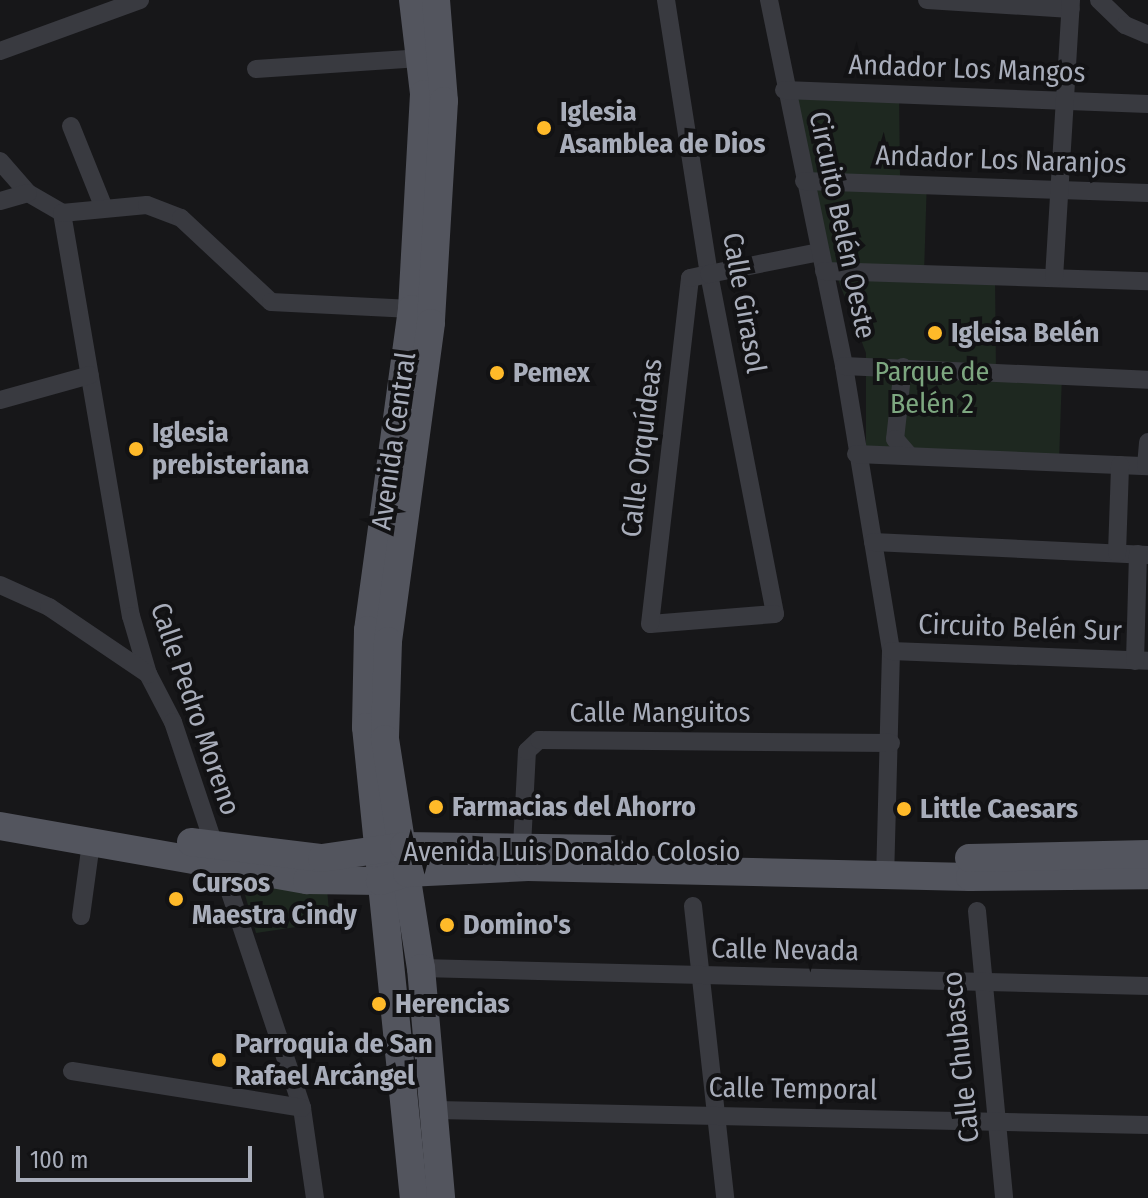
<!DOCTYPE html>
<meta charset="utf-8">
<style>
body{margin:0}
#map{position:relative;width:1148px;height:1198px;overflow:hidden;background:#171719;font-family:"Fira Sans Condensed",sans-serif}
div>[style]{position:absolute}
.green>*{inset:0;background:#1e2820}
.street>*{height:18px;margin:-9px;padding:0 9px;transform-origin:9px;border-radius:9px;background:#393a40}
.primary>*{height:28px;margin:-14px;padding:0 14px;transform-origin:14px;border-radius:14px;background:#53555e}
.dots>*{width:22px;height:22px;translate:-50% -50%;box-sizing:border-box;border:4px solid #121214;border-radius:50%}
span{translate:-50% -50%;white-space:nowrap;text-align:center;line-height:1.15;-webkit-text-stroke:8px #121214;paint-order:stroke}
.street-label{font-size:28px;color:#a8adba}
.poi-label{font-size:28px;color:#a8adba;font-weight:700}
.left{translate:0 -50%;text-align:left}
.park-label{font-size:28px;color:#7da780}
.scale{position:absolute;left:16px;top:1146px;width:236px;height:36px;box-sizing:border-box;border:4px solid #a8adba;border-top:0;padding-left:10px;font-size:24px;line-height:28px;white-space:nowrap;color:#a8adba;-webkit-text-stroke:6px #121214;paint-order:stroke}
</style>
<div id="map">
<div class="green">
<i style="clip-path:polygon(800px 90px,899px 94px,900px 176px,927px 178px,924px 274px,995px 276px,996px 372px,1062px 374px,1059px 462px,866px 454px,866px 353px,820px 232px,811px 193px,817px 182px,793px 112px)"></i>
<i style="clip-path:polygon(241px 881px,327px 889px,330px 922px,256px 933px)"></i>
</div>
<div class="street">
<i style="left:666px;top:0;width:277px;rotate:81.1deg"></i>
<i style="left:709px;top:274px;width:346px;rotate:79deg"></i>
<i style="left:775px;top:614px;width:125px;rotate:175.4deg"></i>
<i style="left:650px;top:624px;width:348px;rotate:-83.4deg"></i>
<i style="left:690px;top:278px;width:19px;rotate:-12deg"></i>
<i style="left:709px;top:274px;width:112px;rotate:-11.3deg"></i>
<i style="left:769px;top:0;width:374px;rotate:78.4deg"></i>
<i style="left:844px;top:366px;width:289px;rotate:80.6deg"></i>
<i style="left:891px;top:651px;width:224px;rotate:91.5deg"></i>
<i style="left:927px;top:0;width:144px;rotate:3.6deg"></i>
<i style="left:1099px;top:0;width:36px;rotate:44deg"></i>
<i style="left:1125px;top:25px;width:25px;rotate:23deg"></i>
<i style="left:0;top:51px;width:149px;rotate:-20deg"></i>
<i style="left:256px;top:69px;width:164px;rotate:-3.8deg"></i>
<i style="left:784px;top:90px;width:364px;rotate:2.2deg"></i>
<i style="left:71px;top:126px;width:88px;rotate:68.1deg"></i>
<i style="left:0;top:161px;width:43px;rotate:48.8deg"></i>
<i style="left:28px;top:193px;width:39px;rotate:30deg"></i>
<i style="left:62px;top:213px;width:409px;rotate:80.3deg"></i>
<i style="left:131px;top:616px;width:60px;rotate:73.7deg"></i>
<i style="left:148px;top:674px;width:54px;rotate:62.5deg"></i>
<i style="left:173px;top:722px;width:407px;rotate:71.5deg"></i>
<i style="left:302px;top:1108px;width:91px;rotate:81.8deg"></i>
<i style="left:804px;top:181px;width:344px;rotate:2deg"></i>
<i style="left:0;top:201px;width:29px;rotate:-16deg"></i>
<i style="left:62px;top:213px;width:85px;rotate:-5.4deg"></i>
<i style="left:147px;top:205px;width:36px;rotate:21deg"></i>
<i style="left:181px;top:218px;width:123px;rotate:43deg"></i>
<i style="left:271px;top:302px;width:141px;rotate:2.8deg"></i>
<i style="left:824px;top:271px;width:324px;rotate:1.8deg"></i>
<i style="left:1054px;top:278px;width:279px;rotate:-86.5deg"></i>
<i style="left:844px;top:366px;width:304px;rotate:2.6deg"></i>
<i style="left:903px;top:367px;width:72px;rotate:96.3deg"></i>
<i style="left:895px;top:439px;width:20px;rotate:49deg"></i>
<i style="left:0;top:400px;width:93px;rotate:-15.5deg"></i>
<i style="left:856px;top:454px;width:292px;rotate:2.4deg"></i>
<i style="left:1146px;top:466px;width:24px;rotate:-85deg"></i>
<i style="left:873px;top:542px;width:275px;rotate:2.7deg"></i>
<i style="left:1117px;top:553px;width:88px;rotate:-88deg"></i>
<i style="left:0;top:585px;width:54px;rotate:24.2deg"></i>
<i style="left:49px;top:607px;width:120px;rotate:34.1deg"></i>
<i style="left:891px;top:651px;width:257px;rotate:2.2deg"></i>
<i style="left:1135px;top:661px;width:107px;rotate:-88.4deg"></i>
<i style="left:522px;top:846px;width:95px;rotate:-87deg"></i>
<i style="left:527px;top:751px;width:16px;rotate:-43deg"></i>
<i style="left:539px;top:740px;width:352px;rotate:0.5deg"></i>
<i style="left:693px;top:906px;width:294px;rotate:83.7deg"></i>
<i style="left:977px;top:911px;width:288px;rotate:84.6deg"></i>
<i style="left:81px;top:916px;width:74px;rotate:-82.2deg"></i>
<i style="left:421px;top:968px;width:727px;rotate:1.42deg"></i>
<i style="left:72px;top:1071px;width:233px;rotate:9.1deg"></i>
<i style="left:436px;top:1110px;width:712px;rotate:1.21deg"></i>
</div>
<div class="primary">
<i style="left:413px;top:0;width:95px;rotate:83.3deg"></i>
<i style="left:424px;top:94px;width:215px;rotate:93.2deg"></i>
<i style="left:412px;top:309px;width:324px;rotate:97.8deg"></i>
<i style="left:368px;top:630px;width:97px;rotate:91.2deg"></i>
<i style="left:366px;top:727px;width:473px;rotate:84.2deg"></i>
<i style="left:436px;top:0;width:101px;rotate:85.5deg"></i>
<i style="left:444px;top:101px;width:222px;rotate:93.4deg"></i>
<i style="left:431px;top:323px;width:321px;rotate:97.7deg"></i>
<i style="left:388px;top:641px;width:98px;rotate:91.8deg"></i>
<i style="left:385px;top:739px;width:232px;rotate:81.1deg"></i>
<i style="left:421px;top:968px;width:231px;rotate:85deg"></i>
<i style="left:0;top:826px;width:312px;rotate:10deg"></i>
<i style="left:307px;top:880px;width:73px;rotate:0.8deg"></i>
<i style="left:380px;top:881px;width:28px;rotate:-17deg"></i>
<i style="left:407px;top:873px;width:121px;rotate:-2.8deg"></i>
<i style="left:528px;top:867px;width:442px;rotate:1.3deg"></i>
<i style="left:970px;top:877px;width:178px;rotate:-0.6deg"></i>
<i style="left:191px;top:842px;width:132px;rotate:7deg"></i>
<i style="left:322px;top:858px;width:83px;rotate:-8.3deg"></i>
<i style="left:404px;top:846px;width:207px;rotate:0.8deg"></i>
<i style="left:969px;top:858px;width:179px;rotate:-1.3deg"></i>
</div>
<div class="dots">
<i style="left:544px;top:128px;background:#ffba29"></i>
<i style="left:935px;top:333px;background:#ffba29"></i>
<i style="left:497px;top:373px;background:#ffba29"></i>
<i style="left:136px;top:449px;background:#ffba29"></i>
<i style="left:436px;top:807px;background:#ffba29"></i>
<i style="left:904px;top:809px;background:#ffba29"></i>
<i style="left:176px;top:899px;background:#ffba29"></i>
<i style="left:447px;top:925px;background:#ffba29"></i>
<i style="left:379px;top:1004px;background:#ffba29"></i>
<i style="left:219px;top:1060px;background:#ffba29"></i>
</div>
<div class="street-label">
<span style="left:967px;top:69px;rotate:2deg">Andador Los Mangos</span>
<span style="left:1001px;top:160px;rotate:2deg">Andador Los Naranjos</span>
<span style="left:842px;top:225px;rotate:78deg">Circuito Belén Oeste</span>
<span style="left:744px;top:303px;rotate:80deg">Calle Girasol</span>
<span style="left:394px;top:441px;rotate:-82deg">Avenida Central</span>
<span style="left:642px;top:448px;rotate:-83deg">Calle Orquídeas</span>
<span style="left:1020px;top:628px;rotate:2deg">Circuito Belén Sur</span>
<span style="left:195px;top:709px;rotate:71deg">Calle Pedro Moreno</span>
<span style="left:660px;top:713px">Calle Manguitos</span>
<span style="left:572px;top:852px">Avenida Luis Donaldo Colosio</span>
<span style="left:785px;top:950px;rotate:1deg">Calle Nevada</span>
<span style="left:961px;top:1057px;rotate:-96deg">Calle Chubasco</span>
<span style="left:793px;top:1089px;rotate:1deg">Calle Temporal</span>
</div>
<div class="poi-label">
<span class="left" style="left:560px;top:128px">Iglesia<br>Asamblea de Dios</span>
<span class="left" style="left:951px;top:333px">Igleisa Belén</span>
<span class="left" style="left:513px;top:373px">Pemex</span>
<span class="left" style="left:152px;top:449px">Iglesia<br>prebisteriana</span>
<span class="left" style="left:452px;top:807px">Farmacias del Ahorro</span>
<span class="left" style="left:920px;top:809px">Little Caesars</span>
<span class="left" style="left:192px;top:899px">Cursos<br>Maestra Cindy</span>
<span class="left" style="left:463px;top:925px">Domino's</span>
<span class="left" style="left:395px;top:1004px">Herencias</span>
<span class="left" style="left:235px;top:1060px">Parroquia de San<br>Rafael Arcángel</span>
</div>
<div class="park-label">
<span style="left:932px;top:388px">Parque de<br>Belén 2</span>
</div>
<div class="scale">100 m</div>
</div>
